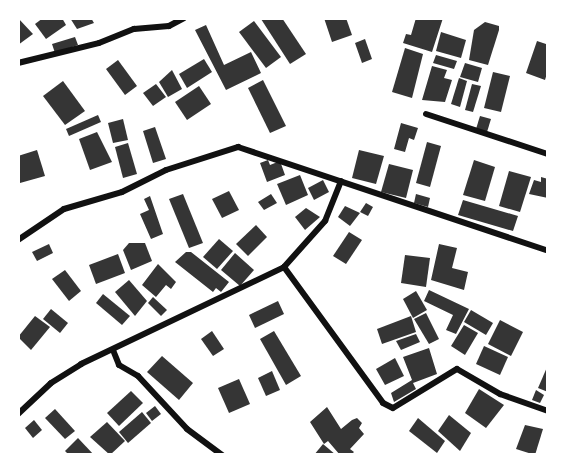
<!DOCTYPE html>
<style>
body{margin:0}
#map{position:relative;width:566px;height:473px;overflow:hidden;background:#fff;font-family:Poppins,sans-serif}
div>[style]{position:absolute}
.building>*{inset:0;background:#353535}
.minor>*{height:6px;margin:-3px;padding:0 3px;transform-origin:3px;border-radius:3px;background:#111}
span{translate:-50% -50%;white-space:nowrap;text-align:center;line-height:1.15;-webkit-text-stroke:6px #fff;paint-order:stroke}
.frame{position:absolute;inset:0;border:20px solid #fff;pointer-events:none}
</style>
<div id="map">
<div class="building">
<i style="clip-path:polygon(18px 18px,33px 34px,18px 45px)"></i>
<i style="clip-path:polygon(43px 18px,62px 18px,66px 25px,46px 39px,35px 24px)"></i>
<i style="clip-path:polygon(70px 18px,91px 18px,94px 23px,77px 29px)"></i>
<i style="clip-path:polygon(282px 18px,306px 54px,290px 64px,261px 19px)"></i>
<i style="clip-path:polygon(324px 18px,346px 18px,352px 35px,332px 42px)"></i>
<i style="clip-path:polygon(416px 18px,443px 18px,432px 52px,403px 43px,406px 34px,411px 35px)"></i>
<i style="clip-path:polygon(254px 21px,281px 57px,266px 68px,239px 32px)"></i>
<i style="clip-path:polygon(485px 22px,499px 26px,499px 30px,488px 65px,469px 60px,474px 30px)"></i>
<i style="clip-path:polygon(206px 25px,224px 65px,251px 52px,261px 73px,226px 90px,195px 30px)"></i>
<i style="clip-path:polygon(441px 32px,466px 40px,461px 58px,436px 51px)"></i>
<i style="clip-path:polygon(75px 37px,78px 45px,55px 53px,52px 44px)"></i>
<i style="clip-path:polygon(547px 38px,548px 70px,545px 80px,526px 73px,537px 41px,546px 44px)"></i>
<i style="clip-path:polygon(365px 39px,372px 59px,362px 63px,355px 43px)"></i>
<i style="clip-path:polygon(405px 48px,423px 54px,412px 98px,392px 92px)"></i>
<i style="clip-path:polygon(436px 55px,457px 61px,454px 69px,433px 63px)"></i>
<i style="clip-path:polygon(204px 59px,212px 72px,187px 88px,179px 74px)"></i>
<i style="clip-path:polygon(118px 60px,137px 86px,125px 95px,106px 69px)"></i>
<i style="clip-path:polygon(465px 63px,482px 68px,478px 82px,460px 77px)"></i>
<i style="clip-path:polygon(432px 66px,447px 70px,444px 78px,452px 80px,445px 102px,422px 100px)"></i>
<i style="clip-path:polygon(172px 70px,182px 89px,168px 97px,159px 82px)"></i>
<i style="clip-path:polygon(493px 72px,510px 76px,501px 112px,484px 108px)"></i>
<i style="clip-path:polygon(459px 78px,467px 81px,460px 107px,451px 104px)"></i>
<i style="clip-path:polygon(263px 80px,286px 126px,270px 133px,248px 88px)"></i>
<i style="clip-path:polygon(63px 81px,85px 111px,65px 125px,43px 96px)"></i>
<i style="clip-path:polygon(156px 84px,166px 97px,153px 106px,143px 93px)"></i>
<i style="clip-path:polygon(472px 84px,481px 86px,473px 112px,465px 110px)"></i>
<i style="clip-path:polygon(199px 86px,211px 104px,187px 120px,175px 102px)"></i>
<i style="clip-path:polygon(98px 115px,101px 122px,69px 136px,66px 129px)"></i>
<i style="clip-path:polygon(480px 116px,491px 119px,487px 132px,476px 129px)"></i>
<i style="clip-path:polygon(123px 119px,128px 140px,113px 143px,108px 123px)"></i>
<i style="clip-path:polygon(401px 123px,418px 128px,414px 140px,409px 138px,405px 152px,394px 149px)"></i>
<i style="clip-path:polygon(155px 127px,166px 159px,153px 163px,143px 131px)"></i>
<i style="clip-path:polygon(97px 132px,112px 162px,90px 170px,79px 139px)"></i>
<i style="clip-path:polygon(427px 142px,441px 146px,430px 187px,416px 183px)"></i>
<i style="clip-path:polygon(128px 143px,137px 174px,123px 178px,115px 147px)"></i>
<i style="clip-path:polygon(37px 150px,45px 176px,20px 183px,18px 156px)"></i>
<i style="clip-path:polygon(359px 150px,384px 156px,376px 184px,352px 178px)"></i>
<i style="clip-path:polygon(268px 160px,270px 165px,280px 161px,285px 175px,267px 182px,260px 163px)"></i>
<i style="clip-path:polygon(474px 160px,495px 167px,485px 201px,463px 195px)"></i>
<i style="clip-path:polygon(389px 164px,413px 170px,406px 198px,381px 192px)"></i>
<i style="clip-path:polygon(509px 171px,531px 177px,520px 212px,499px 206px)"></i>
<i style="clip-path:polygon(300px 175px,308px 195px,286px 205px,277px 184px)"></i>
<i style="clip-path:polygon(541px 177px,548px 179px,548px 198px,529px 194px,534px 180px,541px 182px)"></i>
<i style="clip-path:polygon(323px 180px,329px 192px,314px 200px,308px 188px)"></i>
<i style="clip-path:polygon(229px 191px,239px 210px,222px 218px,212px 199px)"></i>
<i style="clip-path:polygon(183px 194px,203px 243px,189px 248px,169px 199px)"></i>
<i style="clip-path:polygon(271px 194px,277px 203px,264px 210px,258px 202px)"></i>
<i style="clip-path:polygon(416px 194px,430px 198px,428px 207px,414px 203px)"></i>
<i style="clip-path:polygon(150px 196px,163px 234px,151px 239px,140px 214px,149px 210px,144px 199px)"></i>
<i style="clip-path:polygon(463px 200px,518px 216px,513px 231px,458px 215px)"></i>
<i style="clip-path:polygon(366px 203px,373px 207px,368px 216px,360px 212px)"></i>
<i style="clip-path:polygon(345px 206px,360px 213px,350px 226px,338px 217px)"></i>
<i style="clip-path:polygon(306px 208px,320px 217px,305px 230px,295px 217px)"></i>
<i style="clip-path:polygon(256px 225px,267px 237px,248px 256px,236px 244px)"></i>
<i style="clip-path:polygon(349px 232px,362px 240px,346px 264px,333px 256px)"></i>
<i style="clip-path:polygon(219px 239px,233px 251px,217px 269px,203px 257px)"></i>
<i style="clip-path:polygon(129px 243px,145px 243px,152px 261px,131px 270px,123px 250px)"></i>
<i style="clip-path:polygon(49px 244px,53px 253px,37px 261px,32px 252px)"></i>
<i style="clip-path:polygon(439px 244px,457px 248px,452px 268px,468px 272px,464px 290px,431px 280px)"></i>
<i style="clip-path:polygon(186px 252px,191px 252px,229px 282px,221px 292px,216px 288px,213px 292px,175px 262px)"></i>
<i style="clip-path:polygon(235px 253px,254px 270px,240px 286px,221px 270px)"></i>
<i style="clip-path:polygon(118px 254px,125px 273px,96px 284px,89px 265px)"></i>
<i style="clip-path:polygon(405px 255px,430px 258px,426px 287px,401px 283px)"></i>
<i style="clip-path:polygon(158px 264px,176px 282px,171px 289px,166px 285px,156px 297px,142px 285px)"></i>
<i style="clip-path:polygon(65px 270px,81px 291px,69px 301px,52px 279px)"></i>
<i style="clip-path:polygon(129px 280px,147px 301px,135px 316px,115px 292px)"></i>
<i style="clip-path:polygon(429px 290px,469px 309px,456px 334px,446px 330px,453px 315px,424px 301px)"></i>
<i style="clip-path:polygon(416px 291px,427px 310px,413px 318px,403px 299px)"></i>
<i style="clip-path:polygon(103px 294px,130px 316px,122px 325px,96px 303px)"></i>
<i style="clip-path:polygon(153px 297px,167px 310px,161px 316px,148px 303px)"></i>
<i style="clip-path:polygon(278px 301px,284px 314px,255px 328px,249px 315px)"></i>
<i style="clip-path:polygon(51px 309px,68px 323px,60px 333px,43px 319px)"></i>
<i style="clip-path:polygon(471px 310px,493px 323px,486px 335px,464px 322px)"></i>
<i style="clip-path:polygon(426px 313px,439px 339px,429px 344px,414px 319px)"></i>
<i style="clip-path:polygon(35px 316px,50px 327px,31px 350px,18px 337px)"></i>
<i style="clip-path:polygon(411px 316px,416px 332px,382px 344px,377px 329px)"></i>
<i style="clip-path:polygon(500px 320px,523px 332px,511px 356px,488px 344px)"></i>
<i style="clip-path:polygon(464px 325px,478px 333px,465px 355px,451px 346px)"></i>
<i style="clip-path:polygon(212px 331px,224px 349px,213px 356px,201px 339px)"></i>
<i style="clip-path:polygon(274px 331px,301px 376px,286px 385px,260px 339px)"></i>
<i style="clip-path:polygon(416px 334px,420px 342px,401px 350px,396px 341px)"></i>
<i style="clip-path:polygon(484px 346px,508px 357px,500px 375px,476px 364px)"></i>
<i style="clip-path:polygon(429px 348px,437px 374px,413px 383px,416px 389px,394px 402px,391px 393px,412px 380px,403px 357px)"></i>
<i style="clip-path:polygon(162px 356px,193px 383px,179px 400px,147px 372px)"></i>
<i style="clip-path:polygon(395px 358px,404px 376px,385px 385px,376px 369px)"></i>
<i style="clip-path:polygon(548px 365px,548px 392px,538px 388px)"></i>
<i style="clip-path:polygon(272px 371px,280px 390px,266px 396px,258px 378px)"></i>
<i style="clip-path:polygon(239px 379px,250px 404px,229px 413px,218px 388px)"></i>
<i style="clip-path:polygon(479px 389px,504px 405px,486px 428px,465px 413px)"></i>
<i style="clip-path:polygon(536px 390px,544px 395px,540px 403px,532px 400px)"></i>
<i style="clip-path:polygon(131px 391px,143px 403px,119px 426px,107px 413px)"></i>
<i style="clip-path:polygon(155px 406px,161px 414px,152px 421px,146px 413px)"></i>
<i style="clip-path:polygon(327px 407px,341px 429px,352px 420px,357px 418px,362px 423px,359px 428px,364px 434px,350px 449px,354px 452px,351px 455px,340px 455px,328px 441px,324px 444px,310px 422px)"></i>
<i style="clip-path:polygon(55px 409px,75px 431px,65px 439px,45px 418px)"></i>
<i style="clip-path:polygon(142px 412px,151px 423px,128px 443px,119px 432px)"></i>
<i style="clip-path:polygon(449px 415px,471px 433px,460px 451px,438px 431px)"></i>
<i style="clip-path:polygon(418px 418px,445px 441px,437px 453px,409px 431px)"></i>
<i style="clip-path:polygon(34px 420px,42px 430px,33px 438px,25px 428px)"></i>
<i style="clip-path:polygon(107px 422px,125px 441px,110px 455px,90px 437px)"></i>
<i style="clip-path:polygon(525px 425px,543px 429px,535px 455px,516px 449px)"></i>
<i style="clip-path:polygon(78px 438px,94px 455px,69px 455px,65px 451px)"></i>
<i style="clip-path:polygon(323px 444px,336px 455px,314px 455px)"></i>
</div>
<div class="minor">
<i style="left:18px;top:63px;width:83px;rotate:-13.9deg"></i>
<i style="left:99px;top:43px;width:38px;rotate:-22deg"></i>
<i style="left:134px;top:29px;width:35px;rotate:-5deg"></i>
<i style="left:169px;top:26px;width:17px;rotate:-28deg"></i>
<i style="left:426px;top:114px;width:128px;rotate:18.2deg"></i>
<i style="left:18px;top:240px;width:55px;rotate:-34deg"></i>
<i style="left:64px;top:209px;width:60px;rotate:-16.3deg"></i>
<i style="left:122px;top:192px;width:49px;rotate:-26.6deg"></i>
<i style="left:166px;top:170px;width:76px;rotate:-17.7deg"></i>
<i style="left:238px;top:147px;width:327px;rotate:18.5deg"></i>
<i style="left:284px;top:267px;width:168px;rotate:53.9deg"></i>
<i style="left:383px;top:403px;width:11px;rotate:27deg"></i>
<i style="left:393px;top:408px;width:75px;rotate:-31.4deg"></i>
<i style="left:457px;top:369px;width:50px;rotate:30.2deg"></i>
<i style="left:500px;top:394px;width:51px;rotate:19.5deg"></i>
<i style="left:113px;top:350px;width:16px;rotate:68deg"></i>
<i style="left:119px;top:365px;width:22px;rotate:30deg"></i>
<i style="left:138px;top:376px;width:72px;rotate:47.2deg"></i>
<i style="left:187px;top:429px;width:44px;rotate:36.6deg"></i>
<i style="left:18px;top:414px;width:45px;rotate:-43.2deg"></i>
<i style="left:51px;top:383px;width:36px;rotate:-32deg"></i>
<i style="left:81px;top:364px;width:225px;rotate:-25.5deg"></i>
<i style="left:284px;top:267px;width:62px;rotate:-48.3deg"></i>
<i style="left:325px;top:221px;width:43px;rotate:-68.2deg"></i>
</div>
<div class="frame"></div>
</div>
